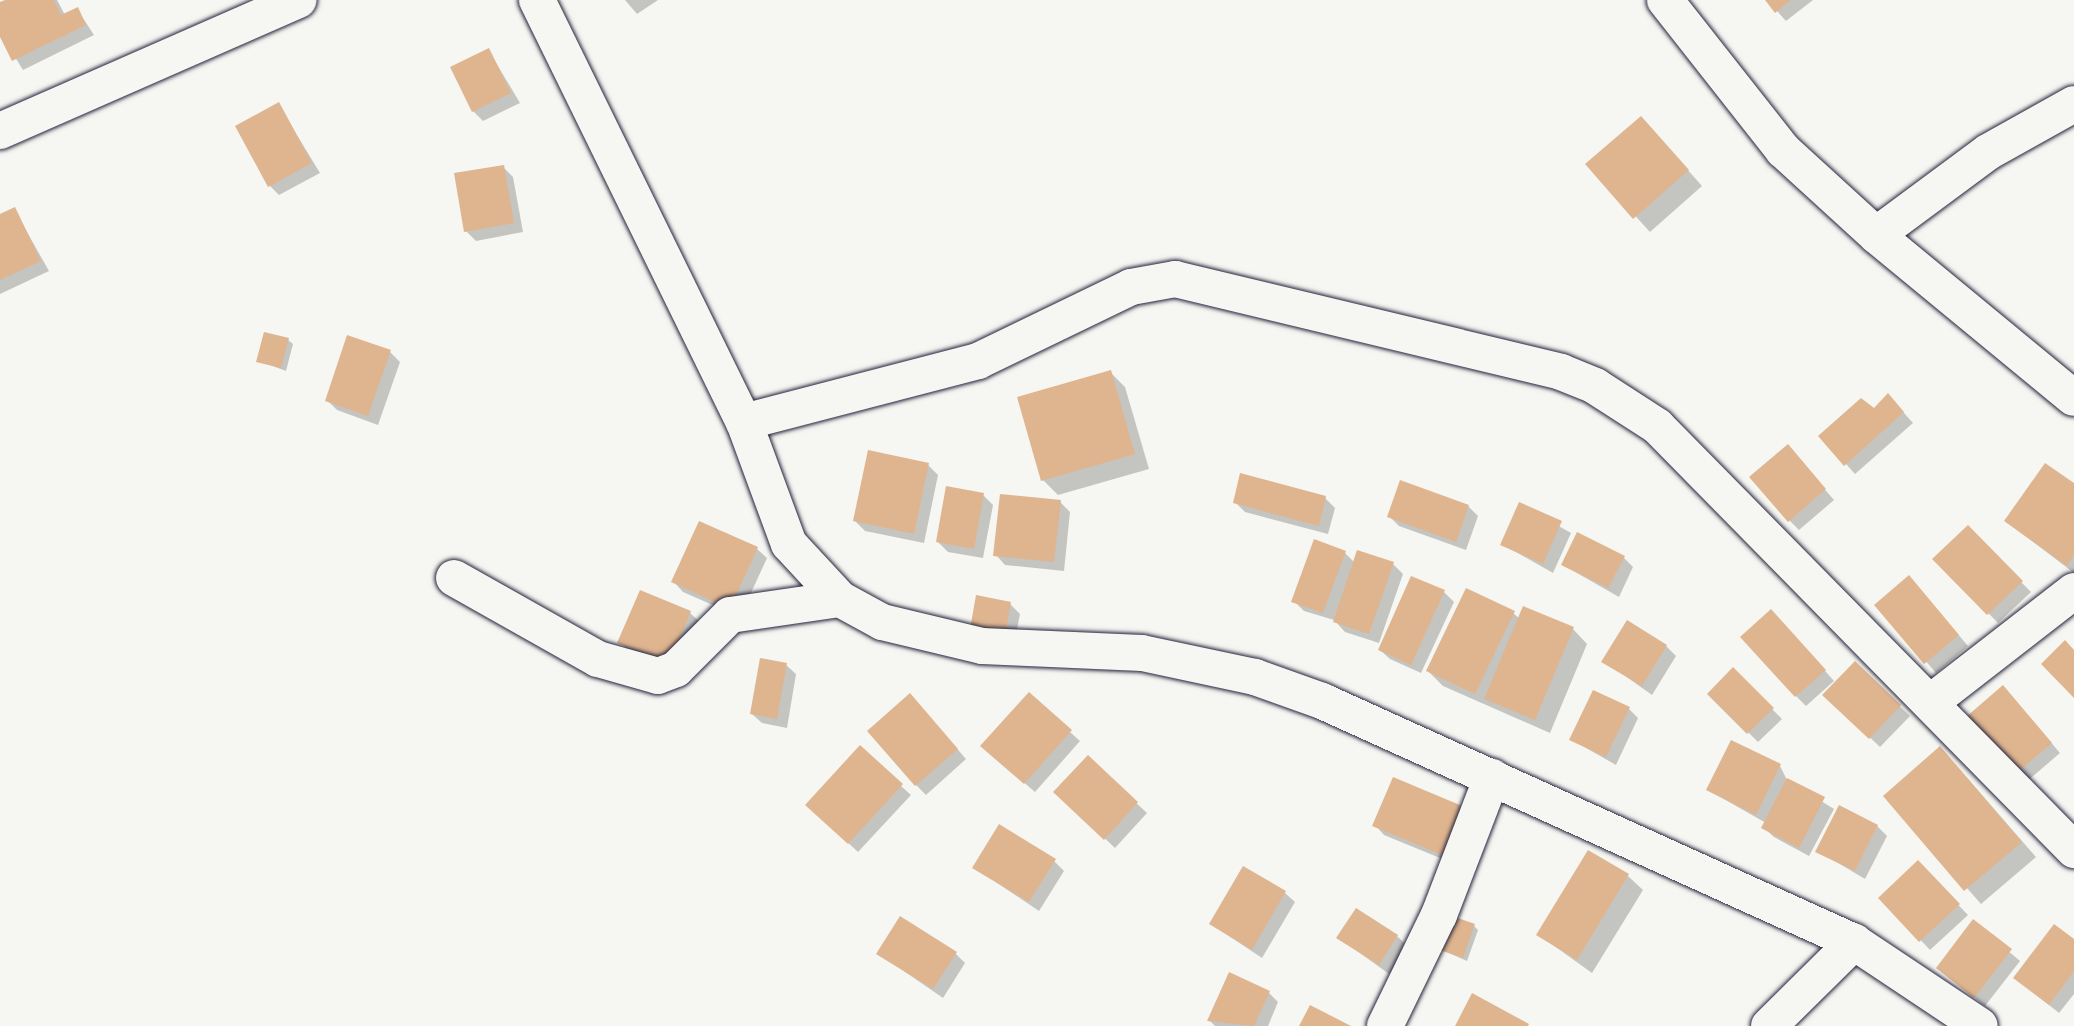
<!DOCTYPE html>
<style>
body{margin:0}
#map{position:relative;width:2074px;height:1026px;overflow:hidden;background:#f6f6f2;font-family:Mali,sans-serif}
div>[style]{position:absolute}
.shadow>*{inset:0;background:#0003}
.building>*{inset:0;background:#dfb58f}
.roads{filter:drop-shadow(0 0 2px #22223b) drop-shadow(0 0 2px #22223b)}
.minor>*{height:36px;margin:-18px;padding:0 18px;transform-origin:18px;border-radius:18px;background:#f6f6f2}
span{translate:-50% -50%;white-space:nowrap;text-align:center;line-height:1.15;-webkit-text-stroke:8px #f6f6f2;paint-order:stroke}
</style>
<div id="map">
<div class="shadow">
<i style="clip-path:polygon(9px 0,57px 0,65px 15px,77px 9px,94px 35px,23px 70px,0 33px,0 4px)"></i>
<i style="clip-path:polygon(625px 0,658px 0,637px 14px)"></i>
<i style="clip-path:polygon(1767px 0,1813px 0,1786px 21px)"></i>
<i style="clip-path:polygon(489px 51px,520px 103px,483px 121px,473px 111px)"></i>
<i style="clip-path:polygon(278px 104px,320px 173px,279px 195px,269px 185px)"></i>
<i style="clip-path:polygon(1655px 133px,1702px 186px,1650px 232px,1588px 164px)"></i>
<i style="clip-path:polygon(503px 167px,513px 177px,523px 232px,476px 241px,466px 231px)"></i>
<i style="clip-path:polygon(14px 209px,49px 271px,0 294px,0 216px)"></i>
<i style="clip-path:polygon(288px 340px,293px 344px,286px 371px,259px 361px)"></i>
<i style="clip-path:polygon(390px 352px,400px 362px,378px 425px,337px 410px,327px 400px)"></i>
<i style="clip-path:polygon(1110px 372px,1125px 387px,1149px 469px,1058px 495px,1043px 480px)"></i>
<i style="clip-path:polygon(1897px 405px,1913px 423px,1855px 474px,1846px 464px,1874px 411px)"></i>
<i style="clip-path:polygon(1797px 457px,1834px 500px,1799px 530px,1789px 520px)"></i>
<i style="clip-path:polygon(928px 465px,938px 475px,924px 543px,865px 531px,855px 521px)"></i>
<i style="clip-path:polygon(2074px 485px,2074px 573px,2006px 521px)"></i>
<i style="clip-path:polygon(983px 495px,993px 505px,983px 558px,948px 552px,938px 542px)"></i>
<i style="clip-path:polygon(1325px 498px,1335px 508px,1328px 534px,1245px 512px,1235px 502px)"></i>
<i style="clip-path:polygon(1060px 502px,1070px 512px,1064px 571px,1005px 565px,996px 555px)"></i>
<i style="clip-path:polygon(1520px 504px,1571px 533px,1553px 573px,1502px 544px)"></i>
<i style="clip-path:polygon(1468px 506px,1478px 516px,1466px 550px,1399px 526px,1389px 516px)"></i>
<i style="clip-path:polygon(1968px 528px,2031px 592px,1998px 623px,1935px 559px)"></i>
<i style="clip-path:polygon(757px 549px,767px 558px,740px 617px,683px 592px,674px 582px)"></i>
<i style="clip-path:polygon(1344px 552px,1355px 563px,1393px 564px,1403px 574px,1379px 643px,1345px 632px,1334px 620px,1304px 611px,1294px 601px)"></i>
<i style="clip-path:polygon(1624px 558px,1633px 567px,1619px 597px,1563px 565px)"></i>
<i style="clip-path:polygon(1919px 588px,1968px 646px,1936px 673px,1877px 605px)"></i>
<i style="clip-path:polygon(1444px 592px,1454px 602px,1421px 673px,1390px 659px,1380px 650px)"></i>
<i style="clip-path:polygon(1010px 604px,1020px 614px,1013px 650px,981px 644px)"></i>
<i style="clip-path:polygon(690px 613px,700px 622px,679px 672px,630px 652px,620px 642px)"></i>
<i style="clip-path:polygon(1513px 613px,1520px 619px,1573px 629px,1587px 644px,1550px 733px,1443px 686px,1428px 671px)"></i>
<i style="clip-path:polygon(1781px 621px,1834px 681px,1806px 706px,1796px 696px)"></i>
<i style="clip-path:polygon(1666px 646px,1676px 656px,1652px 695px,1604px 661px)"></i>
<i style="clip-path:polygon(1855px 664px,1910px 716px,1880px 747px,1825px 695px)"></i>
<i style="clip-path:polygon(786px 665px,796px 674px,787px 728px,762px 723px,752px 714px)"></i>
<i style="clip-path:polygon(1733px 670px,1782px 719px,1758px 742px,1710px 694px)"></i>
<i style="clip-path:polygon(2013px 698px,2060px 753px,2026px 782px,2016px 772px)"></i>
<i style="clip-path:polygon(920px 706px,966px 759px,926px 795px,916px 785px)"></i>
<i style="clip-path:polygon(1628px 708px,1638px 718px,1616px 765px,1572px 740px)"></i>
<i style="clip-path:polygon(1070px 732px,1080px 741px,1035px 792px,993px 756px)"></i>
<i style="clip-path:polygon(1088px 758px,1147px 813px,1115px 848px,1056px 792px)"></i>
<i style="clip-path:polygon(1955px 764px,2036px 857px,1981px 904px,1886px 796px)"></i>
<i style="clip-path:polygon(1780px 766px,1787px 780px,1834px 809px,1809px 856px,1774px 837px,1764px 828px,1766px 823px,1708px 790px)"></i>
<i style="clip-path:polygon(1394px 779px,1457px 865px,1384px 835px,1375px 825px)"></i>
<i style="clip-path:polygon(901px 786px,911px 795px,858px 852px,818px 815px)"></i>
<i style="clip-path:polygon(1877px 826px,1887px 836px,1865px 879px,1818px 851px)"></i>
<i style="clip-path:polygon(1054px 861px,1064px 871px,1039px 911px,975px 868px)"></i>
<i style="clip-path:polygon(1918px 863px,1968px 915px,1930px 950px,1881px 898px)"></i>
<i style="clip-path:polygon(1628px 876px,1643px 890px,1592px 973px,1539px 935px)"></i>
<i style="clip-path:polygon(1285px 893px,1295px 902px,1262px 958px,1211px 924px)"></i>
<i style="clip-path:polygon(1974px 922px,2020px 961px,1985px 1006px,1938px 968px)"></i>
<i style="clip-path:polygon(1474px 926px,1478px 930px,1467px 961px,1442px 950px)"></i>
<i style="clip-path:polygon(1397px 936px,1407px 946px,1389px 974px,1339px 938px)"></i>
<i style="clip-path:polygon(2074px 942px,2074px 994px,2059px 1013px,2015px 978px)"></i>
<i style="clip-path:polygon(955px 953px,965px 963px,943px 998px,879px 954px)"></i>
<i style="clip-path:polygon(1268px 992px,1278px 1002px,1268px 1026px,1215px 1026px,1210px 1021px)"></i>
</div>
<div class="building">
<i style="clip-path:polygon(5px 0,54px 0,61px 15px,78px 7px,86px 25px,12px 61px,0 37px,0 2px)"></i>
<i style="clip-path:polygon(1765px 0,1791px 0,1775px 13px)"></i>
<i style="clip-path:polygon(489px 48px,511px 93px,472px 112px,450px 67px)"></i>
<i style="clip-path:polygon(279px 102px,312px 163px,268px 187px,235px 126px)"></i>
<i style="clip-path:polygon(1641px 116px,1689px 170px,1633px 219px,1585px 164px)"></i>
<i style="clip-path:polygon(504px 165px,514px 223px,464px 232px,454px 173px)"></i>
<i style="clip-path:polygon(15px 207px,41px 261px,0 280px,0 214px)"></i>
<i style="clip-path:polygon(264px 332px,289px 338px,281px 368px,256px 362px)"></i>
<i style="clip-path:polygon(347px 335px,391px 350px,368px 416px,325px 401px)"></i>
<i style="clip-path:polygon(1111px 370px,1135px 454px,1041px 481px,1017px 397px)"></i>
<i style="clip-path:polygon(1888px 393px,1904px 412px,1844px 466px,1818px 436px,1861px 398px,1874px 408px)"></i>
<i style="clip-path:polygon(1788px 444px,1826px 489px,1788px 522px,1749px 477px)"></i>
<i style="clip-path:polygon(868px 450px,929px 463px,914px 534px,853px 521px)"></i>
<i style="clip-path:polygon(2045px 463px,2074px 483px,2074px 555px,2067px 566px,2004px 521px)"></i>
<i style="clip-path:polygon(1240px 473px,1326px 496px,1319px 526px,1233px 503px)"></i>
<i style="clip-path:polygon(1400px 480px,1469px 505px,1456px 542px,1387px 517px)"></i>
<i style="clip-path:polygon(946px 486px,984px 493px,974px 549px,936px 542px)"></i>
<i style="clip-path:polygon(1000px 494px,1061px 500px,1054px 562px,993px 556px)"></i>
<i style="clip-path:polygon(1519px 502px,1562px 521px,1543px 564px,1500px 545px)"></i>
<i style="clip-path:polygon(699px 521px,758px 547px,730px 609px,671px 582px)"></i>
<i style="clip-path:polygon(1968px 525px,2023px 581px,1987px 615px,1932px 559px)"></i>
<i style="clip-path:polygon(1577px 532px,1625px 556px,1608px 588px,1561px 565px)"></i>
<i style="clip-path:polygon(1314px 539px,1346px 551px,1323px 613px,1291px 602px)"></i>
<i style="clip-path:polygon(1357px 550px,1394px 562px,1369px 634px,1333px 622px)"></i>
<i style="clip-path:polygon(1909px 575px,1959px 635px,1924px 664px,1874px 605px)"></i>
<i style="clip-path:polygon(1411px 576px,1445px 590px,1411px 665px,1378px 650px)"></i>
<i style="clip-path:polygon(1466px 588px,1515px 611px,1475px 694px,1426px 671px)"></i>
<i style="clip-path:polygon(640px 590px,691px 611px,669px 664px,617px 643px)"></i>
<i style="clip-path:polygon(976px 595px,1011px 602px,1004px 642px,969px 635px)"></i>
<i style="clip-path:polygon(1523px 606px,1574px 627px,1535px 720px,1484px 699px)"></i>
<i style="clip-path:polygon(1771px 609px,1826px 670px,1795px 697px,1740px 637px)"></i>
<i style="clip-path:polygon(1627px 620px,1667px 645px,1642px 686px,1601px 662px)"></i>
<i style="clip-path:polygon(2065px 640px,2074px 650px,2074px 698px,2041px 664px)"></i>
<i style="clip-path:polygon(760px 658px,787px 663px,777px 719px,750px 714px)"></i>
<i style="clip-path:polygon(1855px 661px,1901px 705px,1869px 739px,1822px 695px)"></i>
<i style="clip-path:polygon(1733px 667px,1774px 708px,1747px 734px,1707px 694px)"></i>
<i style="clip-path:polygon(2003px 685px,2052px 743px,2015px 774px,1966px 717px)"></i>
<i style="clip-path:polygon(1593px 690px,1630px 707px,1606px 757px,1569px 740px)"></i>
<i style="clip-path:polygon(1029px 692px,1072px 730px,1024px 784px,980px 746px)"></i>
<i style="clip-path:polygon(910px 693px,958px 749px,915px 786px,867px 731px)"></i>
<i style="clip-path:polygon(1731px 740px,1781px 764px,1756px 815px,1706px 790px)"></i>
<i style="clip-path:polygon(860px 745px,903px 784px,848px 844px,805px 805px)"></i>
<i style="clip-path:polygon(1940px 746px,2022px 842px,1964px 891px,1883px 796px)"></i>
<i style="clip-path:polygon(1088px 755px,1138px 802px,1104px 840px,1053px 792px)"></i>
<i style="clip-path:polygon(1393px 777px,1467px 808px,1447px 857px,1372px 826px)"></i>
<i style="clip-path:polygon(1787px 778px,1825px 797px,1799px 848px,1761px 828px)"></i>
<i style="clip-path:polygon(1839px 805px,1878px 825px,1855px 871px,1815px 852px)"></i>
<i style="clip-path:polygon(999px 824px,1056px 859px,1029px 902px,972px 868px)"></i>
<i style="clip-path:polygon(1588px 850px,1629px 874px,1577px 960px,1536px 935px)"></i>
<i style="clip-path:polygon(1918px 860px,1960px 904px,1919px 942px,1878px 898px)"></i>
<i style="clip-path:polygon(1243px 866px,1286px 891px,1252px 950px,1209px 924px)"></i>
<i style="clip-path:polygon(1356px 908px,1398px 935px,1379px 965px,1336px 938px)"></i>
<i style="clip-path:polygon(900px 916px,957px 952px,933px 989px,876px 954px)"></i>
<i style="clip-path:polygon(1452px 916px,1475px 924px,1463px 958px,1440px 950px)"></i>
<i style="clip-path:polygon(1973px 919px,2012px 949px,1974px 998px,1936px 968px)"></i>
<i style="clip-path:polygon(2054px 924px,2074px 939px,2074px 971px,2049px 1005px,2013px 978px)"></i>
<i style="clip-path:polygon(1229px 972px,1270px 991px,1254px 1026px,1207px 1021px)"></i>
<i style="clip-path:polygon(1472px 993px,1529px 1024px,1528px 1026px,1455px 1026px)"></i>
<i style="clip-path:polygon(1310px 1005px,1351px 1026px,1299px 1026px)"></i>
</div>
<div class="roads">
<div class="minor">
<i style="left:537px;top:0;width:470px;rotate:63.9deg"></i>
<i style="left:744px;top:422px;width:130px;rotate:69.8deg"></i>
<i style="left:789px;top:544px;width:75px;rotate:47.2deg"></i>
<i style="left:840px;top:599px;width:48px;rotate:28.7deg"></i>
<i style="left:882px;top:622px;width:103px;rotate:13.5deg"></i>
<i style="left:982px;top:646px;width:160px;rotate:2.5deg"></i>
<i style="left:1142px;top:653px;width:116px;rotate:12deg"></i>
<i style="left:1255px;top:677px;width:71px;rotate:19.7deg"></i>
<i style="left:1322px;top:701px;width:584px;rotate:24.37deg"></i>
<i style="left:1854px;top:942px;width:151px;rotate:33.7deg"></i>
<i style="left:1665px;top:0;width:191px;rotate:51.8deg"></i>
<i style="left:1783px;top:150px;width:126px;rotate:42.4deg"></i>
<i style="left:1876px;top:235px;width:256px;rotate:39.5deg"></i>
<i style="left:0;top:131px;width:326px;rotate:-23.7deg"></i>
<i style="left:1876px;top:235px;width:139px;rotate:-36.5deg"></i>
<i style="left:1988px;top:152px;width:98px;rotate:-29.2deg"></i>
<i style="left:744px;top:422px;width:242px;rotate:-14.6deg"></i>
<i style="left:978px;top:361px;width:170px;rotate:-25.8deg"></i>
<i style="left:1131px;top:287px;width:45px;rotate:-10.3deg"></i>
<i style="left:1175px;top:279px;width:397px;rotate:13.5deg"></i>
<i style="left:1561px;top:372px;width:37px;rotate:22deg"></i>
<i style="left:1595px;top:386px;width:74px;rotate:32.8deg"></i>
<i style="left:1657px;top:426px;width:595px;rotate:45.48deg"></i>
<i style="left:454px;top:578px;width:165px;rotate:29.4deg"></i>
<i style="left:598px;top:659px;width:62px;rotate:15.8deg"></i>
<i style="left:658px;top:676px;width:19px;rotate:-21deg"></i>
<i style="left:676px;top:669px;width:76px;rotate:-45deg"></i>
<i style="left:730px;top:615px;width:111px;rotate:-8.3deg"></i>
<i style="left:1931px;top:702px;width:181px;rotate:-37.8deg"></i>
<i style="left:1385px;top:1026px;width:123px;rotate:-64.1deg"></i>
<i style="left:1439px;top:915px;width:148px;rotate:-69deg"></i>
<i style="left:1769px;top:1026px;width:120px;rotate:-44.7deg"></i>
</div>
</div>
</div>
